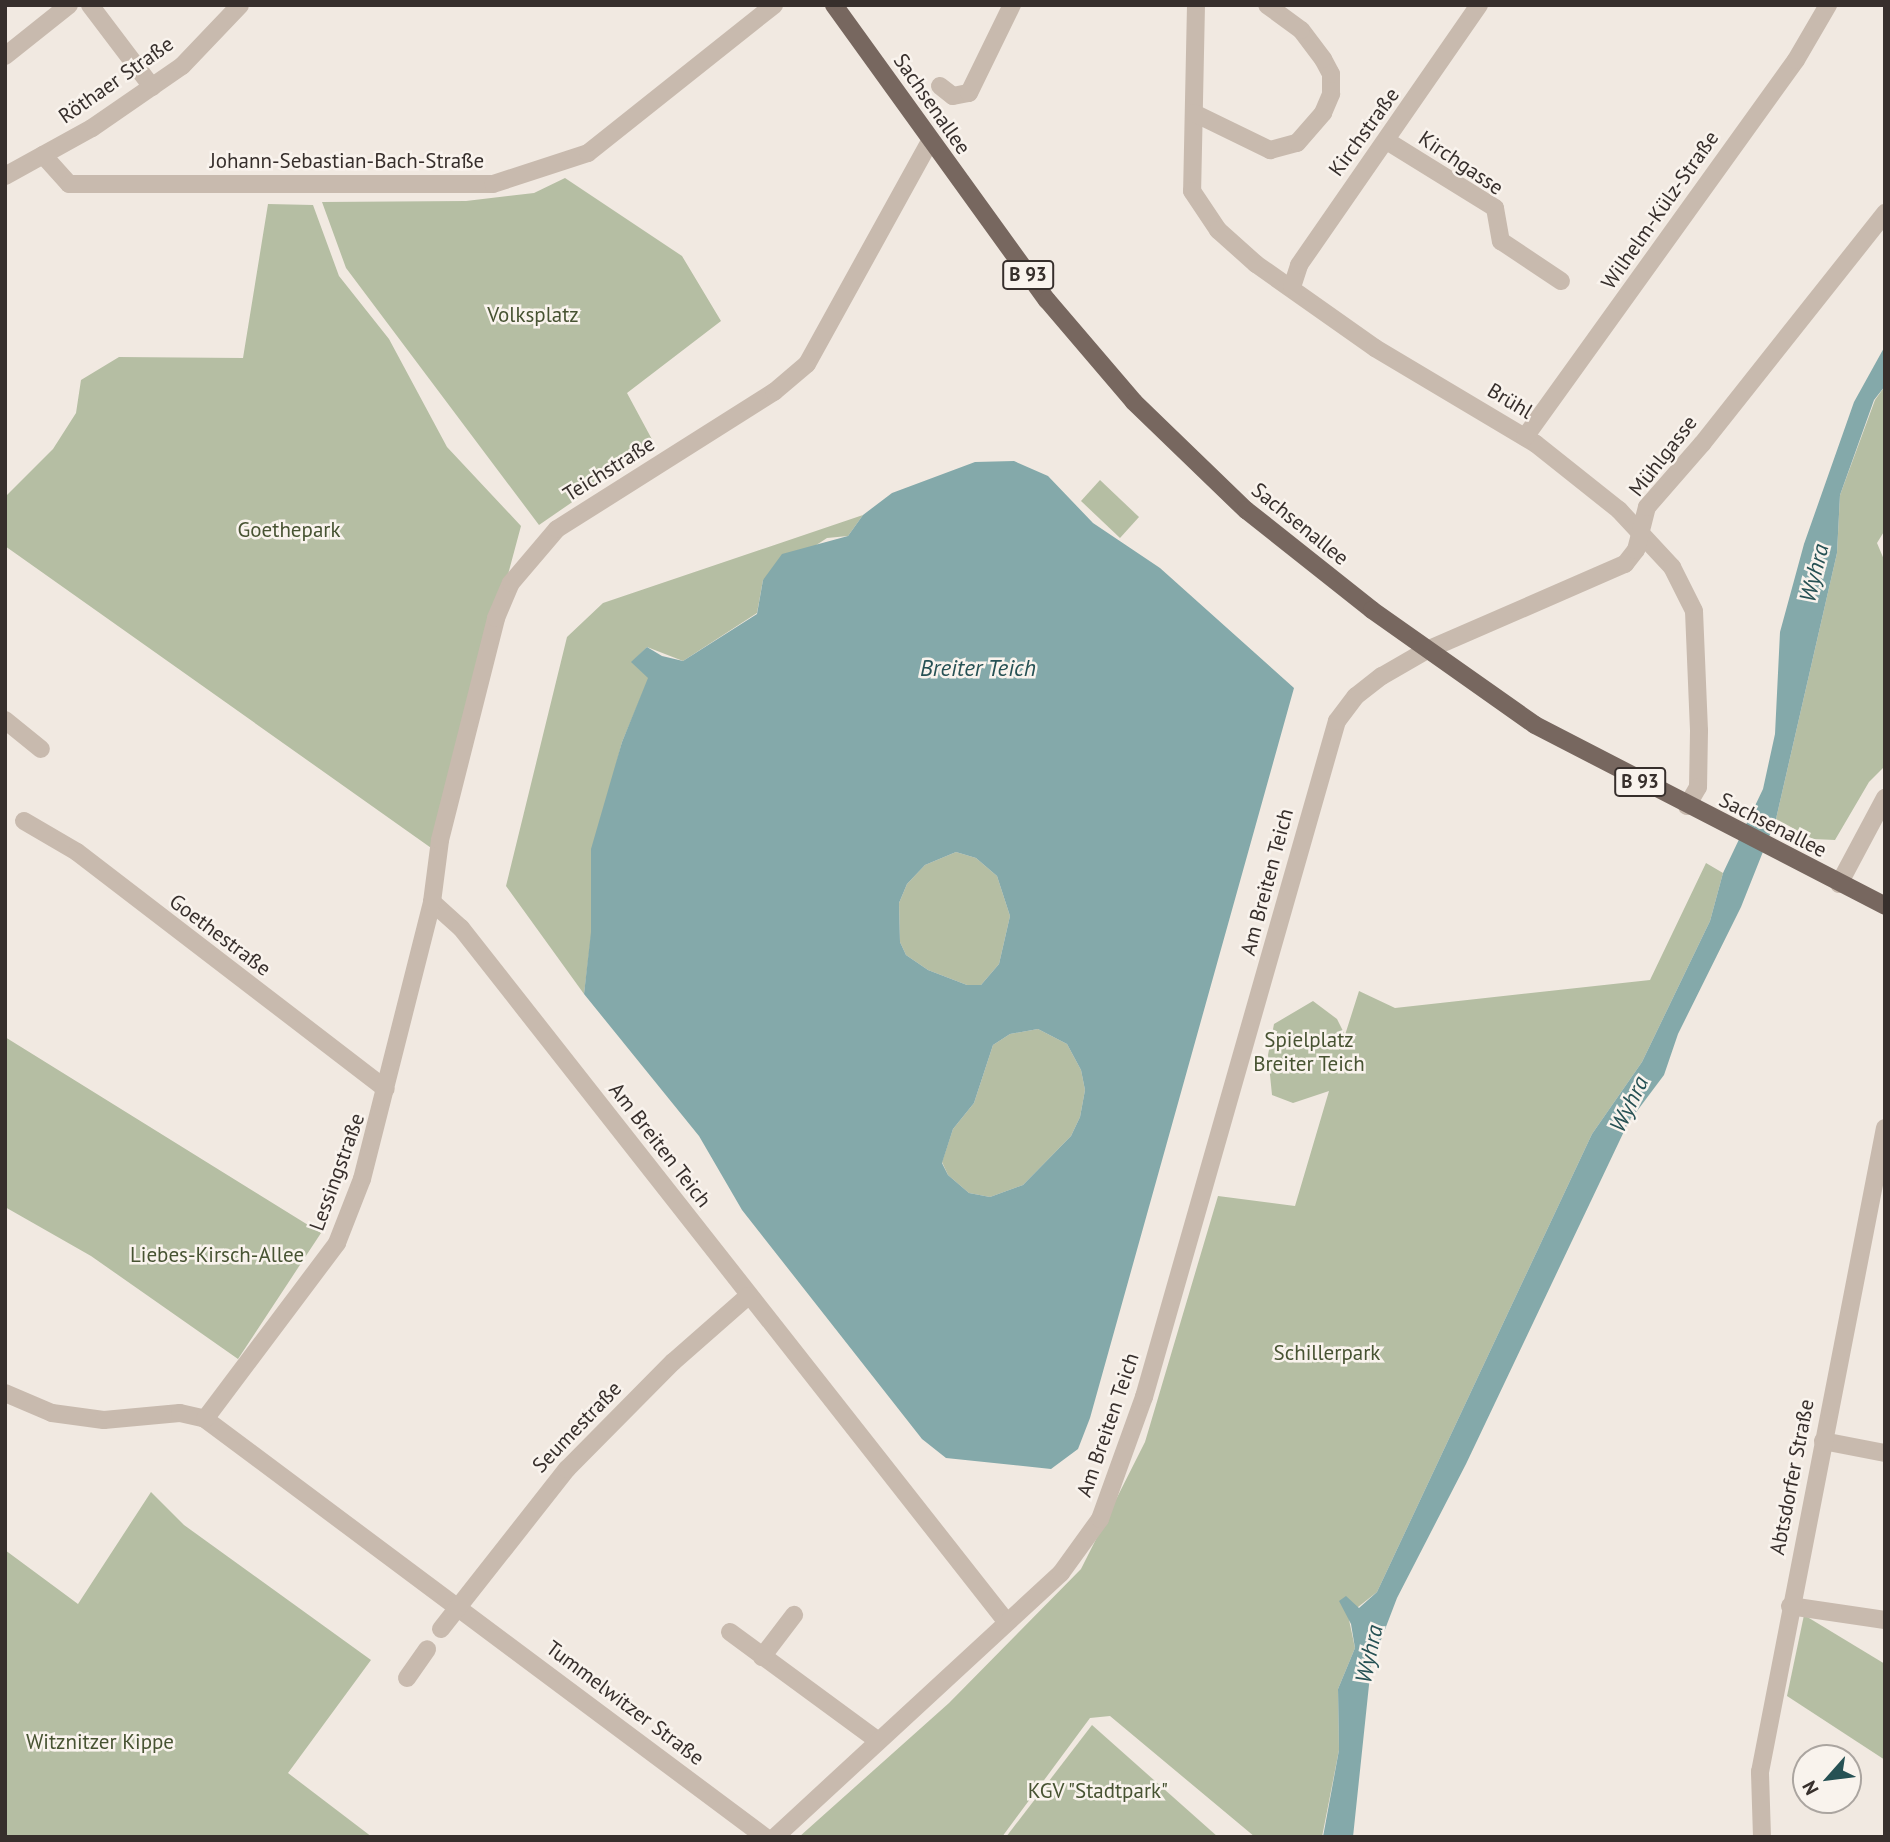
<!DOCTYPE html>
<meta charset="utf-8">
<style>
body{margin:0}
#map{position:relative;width:1890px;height:1842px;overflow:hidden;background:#f1e9e1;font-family:"PT Sans",sans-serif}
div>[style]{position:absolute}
.green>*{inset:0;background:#b5bea3}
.water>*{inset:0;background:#84a9aa}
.minor>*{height:18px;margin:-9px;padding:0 9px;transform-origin:9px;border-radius:9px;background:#c8baae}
.major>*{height:18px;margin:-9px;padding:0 9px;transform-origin:9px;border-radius:9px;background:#77675f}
span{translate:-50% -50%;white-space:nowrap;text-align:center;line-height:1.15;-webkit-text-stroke:5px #f9f3ed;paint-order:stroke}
.shield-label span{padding:2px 5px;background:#f9f3ed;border:2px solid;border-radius:5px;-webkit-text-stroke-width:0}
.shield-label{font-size:19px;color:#372f2c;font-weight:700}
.street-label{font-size:21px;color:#372f2c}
.park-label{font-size:21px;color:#475332}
.water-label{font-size:23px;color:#265154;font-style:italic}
.frame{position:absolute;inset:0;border:7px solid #372f2c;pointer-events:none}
.north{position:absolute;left:1792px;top:1744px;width:70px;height:70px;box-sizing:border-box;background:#f9f3ed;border:2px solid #aba5a0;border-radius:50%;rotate:242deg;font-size:19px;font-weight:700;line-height:28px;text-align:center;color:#372f2c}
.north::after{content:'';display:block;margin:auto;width:24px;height:32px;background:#265154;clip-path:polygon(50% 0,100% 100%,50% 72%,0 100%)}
</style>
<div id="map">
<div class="green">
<i style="clip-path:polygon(565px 178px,682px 256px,721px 321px,627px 393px,655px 445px,539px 525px,346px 268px,322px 202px,466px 201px,534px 193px)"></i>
<i style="clip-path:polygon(268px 204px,313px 205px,339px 276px,389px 339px,447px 447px,521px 526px,434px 850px,5px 546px,5px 497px,53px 449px,76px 413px,81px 380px,119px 357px,243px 358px)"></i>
<i style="clip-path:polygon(1885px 386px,1885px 530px,1877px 543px,1885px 562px,1885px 766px,1869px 782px,1835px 840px,1813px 839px,1776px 819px,1837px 553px,1840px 495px,1875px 400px)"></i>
<i style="clip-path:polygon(1100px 480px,1139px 517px,1120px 538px,1081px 501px)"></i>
<i style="clip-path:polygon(863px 515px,848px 536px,827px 538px,763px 580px,757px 613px,683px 661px,647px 647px,632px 662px,649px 678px,622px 742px,609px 792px,584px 994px,506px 886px,567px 637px,603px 603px)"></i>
<i style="clip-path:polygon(956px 852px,976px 858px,997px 876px,1010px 916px,999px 964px,981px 985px,967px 985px,928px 970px,906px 955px,900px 942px,899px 903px,907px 884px,925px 865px)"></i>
<i style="clip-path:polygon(1706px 863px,1723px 873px,1710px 921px,1642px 1062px,1592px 1134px,1377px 1592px,1348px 1615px,1355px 1648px,1338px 1689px,1339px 1750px,1322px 1837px,1255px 1837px,1110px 1716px,1090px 1718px,1002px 1837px,799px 1837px,949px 1703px,1081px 1569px,1145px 1442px,1218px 1196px,1295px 1206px,1329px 1091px,1293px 1103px,1272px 1095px,1268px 1055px,1274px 1024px,1313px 1001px,1337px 1019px,1345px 1035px,1359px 991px,1395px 1008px,1650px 980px)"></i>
<i style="clip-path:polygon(1038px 1029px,1067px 1044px,1081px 1070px,1085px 1090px,1080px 1117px,1071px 1136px,1023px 1185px,990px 1197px,969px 1193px,948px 1175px,942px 1162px,953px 1129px,974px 1103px,993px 1045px,1010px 1034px)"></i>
<i style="clip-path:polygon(5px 1037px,321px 1233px,238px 1359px,91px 1256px,5px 1207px)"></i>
<i style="clip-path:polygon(151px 1492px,184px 1525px,371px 1660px,288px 1773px,372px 1837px,5px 1837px,5px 1550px,78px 1604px)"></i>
<i style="clip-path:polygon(1804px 1615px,1885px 1664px,1885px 1760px,1787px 1696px)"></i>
<i style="clip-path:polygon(1092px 1725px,1218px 1837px,1006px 1837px)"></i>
</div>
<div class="water">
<i style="clip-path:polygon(1885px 346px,1885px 386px,1874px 400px,1840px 495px,1837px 553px,1776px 819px,1741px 907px,1678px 1034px,1664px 1075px,1628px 1123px,1466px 1464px,1397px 1598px,1371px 1666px,1353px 1837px,1323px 1837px,1339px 1750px,1338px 1689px,1355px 1648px,1351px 1624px,1339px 1601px,1346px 1596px,1359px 1608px,1377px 1592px,1592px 1134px,1642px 1062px,1710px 921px,1723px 873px,1763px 789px,1775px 734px,1780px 632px,1804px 544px,1854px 402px)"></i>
<i style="clip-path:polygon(evenodd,1014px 461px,1048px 476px,1093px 523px,1160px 568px,1294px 688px,1090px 1418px,1078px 1449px,1051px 1469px,946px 1458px,922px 1439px,742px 1210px,699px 1136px,584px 994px,591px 932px,591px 849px,622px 742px,648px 678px,631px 662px,647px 647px,662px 656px,683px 661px,757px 614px,763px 580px,782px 554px,848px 536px,863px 515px,892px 493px,975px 462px,1014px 461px,956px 852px,976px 858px,997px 876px,1010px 916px,999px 964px,981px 985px,967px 985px,928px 970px,906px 955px,900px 942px,899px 903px,907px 884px,925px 865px,956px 852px,1014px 461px,1038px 1029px,1067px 1044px,1081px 1070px,1085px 1090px,1080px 1117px,1071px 1136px,1023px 1185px,990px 1197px,969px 1193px,948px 1175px,942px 1163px,953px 1129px,974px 1103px,993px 1045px,1010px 1034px,1038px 1029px)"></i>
</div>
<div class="minor">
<i style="left:90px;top:5px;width:103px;rotate:52.9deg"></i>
<i style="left:1196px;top:5px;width:186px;rotate:91.2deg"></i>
<i style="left:1192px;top:191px;width:47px;rotate:56.3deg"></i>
<i style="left:1218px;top:230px;width:51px;rotate:41.8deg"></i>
<i style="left:1256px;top:264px;width:146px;rotate:35.2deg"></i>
<i style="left:1375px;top:348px;width:187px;rotate:30.8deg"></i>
<i style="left:1536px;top:444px;width:106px;rotate:38.5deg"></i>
<i style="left:1619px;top:510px;width:78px;rotate:47.1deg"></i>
<i style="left:1672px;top:567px;width:49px;rotate:63.4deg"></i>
<i style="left:1694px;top:611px;width:120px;rotate:87.6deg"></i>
<i style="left:1699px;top:731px;width:56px;rotate:91deg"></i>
<i style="left:1698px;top:787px;width:22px;rotate:120deg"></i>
<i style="left:5px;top:56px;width:82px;rotate:-38.6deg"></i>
<i style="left:940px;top:86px;width:16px;rotate:38deg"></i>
<i style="left:953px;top:96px;width:16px;rotate:-11deg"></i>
<i style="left:969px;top:93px;width:98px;rotate:-64deg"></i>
<i style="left:1194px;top:113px;width:85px;rotate:26deg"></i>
<i style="left:1270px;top:150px;width:28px;rotate:-15deg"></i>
<i style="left:1297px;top:143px;width:40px;rotate:-49deg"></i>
<i style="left:1323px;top:113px;width:21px;rotate:-67deg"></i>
<i style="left:1331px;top:94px;width:20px;rotate:-90deg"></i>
<i style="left:1331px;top:74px;width:17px;rotate:-118deg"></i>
<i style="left:1323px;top:59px;width:36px;rotate:-127deg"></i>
<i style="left:1301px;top:30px;width:42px;rotate:-143.7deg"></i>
<i style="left:1387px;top:141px;width:127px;rotate:31.8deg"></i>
<i style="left:1495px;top:208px;width:34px;rotate:80deg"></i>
<i style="left:1501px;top:241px;width:72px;rotate:33.7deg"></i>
<i style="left:43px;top:155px;width:39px;rotate:48deg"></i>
<i style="left:69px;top:184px;width:424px"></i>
<i style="left:493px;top:184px;width:100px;rotate:-18.1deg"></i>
<i style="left:588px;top:153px;width:238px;rotate:-38.5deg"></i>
<i style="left:5px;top:176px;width:99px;rotate:-28.9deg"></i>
<i style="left:92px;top:128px;width:109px;rotate:-34.6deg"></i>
<i style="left:182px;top:66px;width:84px;rotate:-46.4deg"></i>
<i style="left:1292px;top:287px;width:23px;rotate:-72deg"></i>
<i style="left:1299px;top:265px;width:316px;rotate:-55.3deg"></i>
<i style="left:1525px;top:437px;width:464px;rotate:-54.3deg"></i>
<i style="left:1796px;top:60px;width:64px;rotate:-59.8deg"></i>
<i style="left:5px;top:720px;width:46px;rotate:38.9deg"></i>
<i style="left:24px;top:821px;width:61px;rotate:30.3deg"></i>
<i style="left:77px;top:852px;width:389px;rotate:37.5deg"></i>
<i style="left:1839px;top:884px;width:98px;rotate:-61.9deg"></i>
<i style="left:432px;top:902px;width:39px;rotate:42deg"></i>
<i style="left:461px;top:928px;width:882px;rotate:51.82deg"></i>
<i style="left:5px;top:1393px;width:51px;rotate:23.1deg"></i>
<i style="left:52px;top:1413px;width:52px;rotate:7.7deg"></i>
<i style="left:104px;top:1420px;width:76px;rotate:-5.3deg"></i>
<i style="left:180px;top:1413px;width:26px;rotate:13deg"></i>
<i style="left:205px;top:1419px;width:699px;rotate:36.74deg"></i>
<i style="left:205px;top:1419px;width:220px;rotate:-53.1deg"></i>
<i style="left:337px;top:1243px;width:69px;rotate:-68.7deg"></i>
<i style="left:362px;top:1179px;width:286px;rotate:-75.8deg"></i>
<i style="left:432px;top:902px;width:63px;rotate:-82.6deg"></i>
<i style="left:440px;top:840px;width:229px;rotate:-75.8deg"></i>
<i style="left:496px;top:618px;width:38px;rotate:-67deg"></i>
<i style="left:511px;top:583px;width:71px;rotate:-49.6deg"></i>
<i style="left:557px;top:529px;width:257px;rotate:-32.3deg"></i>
<i style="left:774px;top:392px;width:43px;rotate:-40.3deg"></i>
<i style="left:807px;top:364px;width:255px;rotate:-61.1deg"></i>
<i style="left:1823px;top:1441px;width:63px;rotate:11deg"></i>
<i style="left:1790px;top:1606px;width:96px;rotate:8.4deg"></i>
<i style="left:441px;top:1629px;width:204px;rotate:-51.8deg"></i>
<i style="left:567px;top:1469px;width:151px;rotate:-45.3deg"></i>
<i style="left:673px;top:1362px;width:100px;rotate:-41.3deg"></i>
<i style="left:730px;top:1632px;width:182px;rotate:36.3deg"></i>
<i style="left:762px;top:1657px;width:53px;rotate:-52.7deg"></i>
<i style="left:407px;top:1678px;width:35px;rotate:-55deg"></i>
<i style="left:775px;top:1837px;width:389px;rotate:-42.7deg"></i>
<i style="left:1061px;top:1573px;width:67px;rotate:-54.2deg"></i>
<i style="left:1100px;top:1519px;width:130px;rotate:-70.2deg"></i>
<i style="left:1144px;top:1397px;width:703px;rotate:-74.07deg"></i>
<i style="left:1337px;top:721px;width:31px;rotate:-53deg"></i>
<i style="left:1356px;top:696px;width:33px;rotate:-38deg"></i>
<i style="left:1382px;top:676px;width:52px;rotate:-30deg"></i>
<i style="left:1427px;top:650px;width:216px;rotate:-23.5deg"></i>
<i style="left:1625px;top:564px;width:18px;rotate:-52deg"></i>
<i style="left:1636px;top:550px;width:44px;rotate:-75.7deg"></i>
<i style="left:1647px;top:507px;width:84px;rotate:-48.9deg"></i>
<i style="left:1702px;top:444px;width:295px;rotate:-51.6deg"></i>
<i style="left:1762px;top:1837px;width:65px;rotate:-91.8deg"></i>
<i style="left:1760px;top:1772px;width:656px;rotate:-79.02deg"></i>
</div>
<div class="major">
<i style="left:834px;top:5px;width:364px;rotate:54.2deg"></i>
<i style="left:1047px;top:300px;width:134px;rotate:49.5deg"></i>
<i style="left:1134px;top:402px;width:156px;rotate:44deg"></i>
<i style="left:1246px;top:510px;width:161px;rotate:38.4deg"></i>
<i style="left:1372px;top:610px;width:199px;rotate:35.2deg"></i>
<i style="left:1535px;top:725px;width:394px;rotate:27.3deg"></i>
</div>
<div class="shield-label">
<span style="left:1028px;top:275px">B 93</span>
<span style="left:1640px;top:782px">B 93</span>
</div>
<div class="street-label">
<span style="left:116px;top:80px;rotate:-35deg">Röthaer Straße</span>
<span style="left:932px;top:104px;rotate:55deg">Sachsenallee</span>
<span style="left:1364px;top:132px;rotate:-54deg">Kirchstraße</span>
<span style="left:347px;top:161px">Johann-Sebastian-Bach-Straße</span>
<span style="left:1461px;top:163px;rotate:34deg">Kirchgasse</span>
<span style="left:1660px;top:210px;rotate:-55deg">Wilhelm-Külz-Straße</span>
<span style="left:1510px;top:401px;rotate:31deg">Brühl</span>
<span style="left:1663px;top:456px;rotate:-52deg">Mühlgasse</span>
<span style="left:609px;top:469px;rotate:-32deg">Teichstraße</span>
<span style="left:1300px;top:524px;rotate:39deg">Sachsenallee</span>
<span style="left:1773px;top:825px;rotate:27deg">Sachsenallee</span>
<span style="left:1267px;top:882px;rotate:-75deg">Am Breiten Teich</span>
<span style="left:220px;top:935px;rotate:37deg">Goethestraße</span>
<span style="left:660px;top:1145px;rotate:52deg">Am Breiten Teich</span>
<span style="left:337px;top:1172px;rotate:-70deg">Lessingstraße</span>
<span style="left:1108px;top:1425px;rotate:-71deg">Am Breiten Teich</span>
<span style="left:577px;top:1427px;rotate:-46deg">Seumestraße</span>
<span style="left:1792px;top:1477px;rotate:-79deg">Abtsdorfer Straße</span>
<span style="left:625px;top:1703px;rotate:37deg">Tummelwitzer Straße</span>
</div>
<div class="park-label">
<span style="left:533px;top:315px">Volksplatz</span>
<span style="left:289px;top:530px">Goethepark</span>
<span style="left:1309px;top:1052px">Spielplatz<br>Breiter Teich</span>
<span style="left:217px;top:1255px">Liebes-Kirsch-Allee</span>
<span style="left:1327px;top:1353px">Schillerpark</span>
<span style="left:100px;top:1742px">Witznitzer Kippe</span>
<span style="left:1098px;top:1791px">KGV "Stadtpark"</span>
</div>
<div class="water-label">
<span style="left:1814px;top:573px;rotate:-76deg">Wyhra</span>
<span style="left:978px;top:668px">Breiter Teich</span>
<span style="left:1629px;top:1104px;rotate:-64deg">Wyhra</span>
<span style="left:1369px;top:1654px;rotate:-78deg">Wyhra</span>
</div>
<div class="frame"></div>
<div class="north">N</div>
</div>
